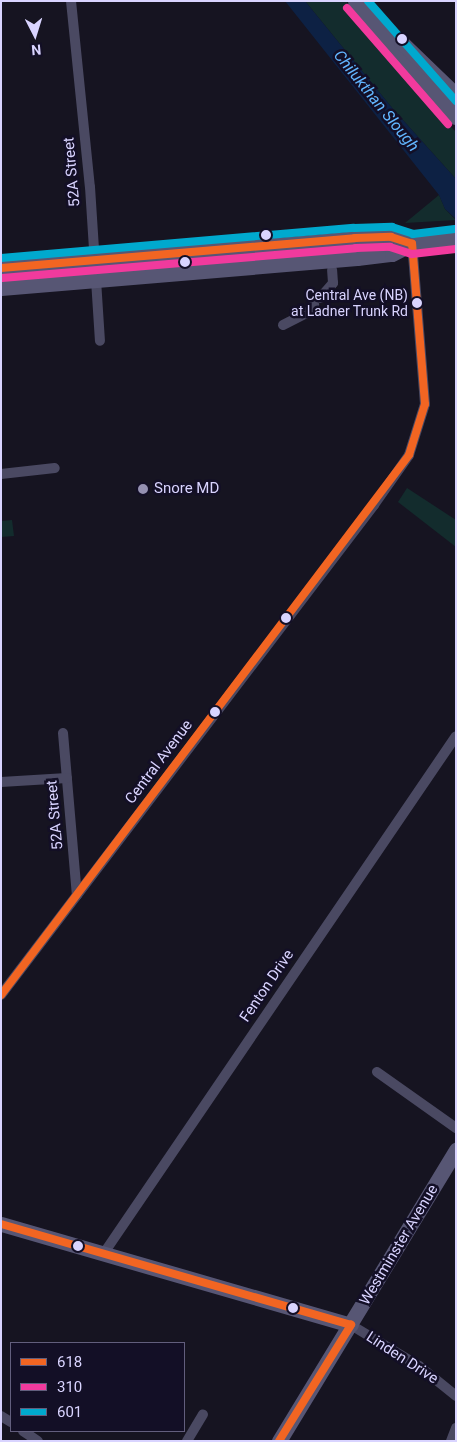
<!DOCTYPE html>
<style>
body{margin:0}
#map{position:relative;width:457px;height:1442px;overflow:hidden;background:#161421;font-family:Roboto,sans-serif}
div>[style]{position:absolute}
.green>*{inset:0;background:#132c2d}
.water>*{inset:0;background:#0d2144}
.street>*{height:10px;margin:-5px;padding:0 5px;transform-origin:5px;border-radius:5px;background:#4a4962}
.secondary>*{height:15px;margin:-7.5px;padding:0 7.5px;transform-origin:7.5px;border-radius:7.5px;background:#575674}
.bus-1>*{height:8px;margin:-4px;padding:0 4px;transform-origin:4px;border-radius:4px;background:#f26522}
.bus-2>*{height:8px;margin:-4px;padding:0 4px;transform-origin:4px;border-radius:4px;background:#f13a9d}
.bus-3>*{height:8px;margin:-4px;padding:0 4px;transform-origin:4px;border-radius:4px;background:#00a9ce}
.dots>*{width:14px;height:14px;translate:-50% -50%;box-sizing:border-box;border:2px solid #130f26;border-radius:50%}
span{translate:-50% -50%;white-space:nowrap;text-align:center;line-height:1.15;-webkit-text-stroke:5px #130f26;paint-order:stroke}
.bus-label{font-size:14px;color:#d9d4ff}
.right{translate:-100% -50%;text-align:right}
.street-label{font-size:15px;color:#d9d4ff}
.poi-label{font-size:15px;color:#d9d4ff}
.left{translate:0 -50%;text-align:left}
.water-label{font-size:16px;color:#62b6ff;font-style:italic}
.frame{position:absolute;inset:0;border:2px solid #d9d4ff;pointer-events:none}
.legend{position:absolute;left:10px;top:1342px;width:175px;height:90px;box-sizing:border-box;background:#130f26;border:1px solid #625e7d;margin:0;padding:6px 9px;list-style:none;font-size:15px;color:#d9d4ff}
.legend li{display:flex;align-items:center;gap:10px;height:25px}
.legend b{width:25px;border:1px solid #625e7d}
.north{position:absolute;left:10px;top:10px;width:50px;height:50px;-webkit-text-stroke:4px #130f26;paint-order:stroke;rotate:175deg;font-size:14px;font-weight:700;line-height:20px;text-align:center;color:#d9d4ff}
.north::after{content:'';display:block;margin:auto;width:18px;height:22px;background:#d9d4ff;clip-path:polygon(50% 0,100% 100%,50% 72%,0 100%)}
</style>
<div id="map">
<div class="green">
<i style="clip-path:polygon(305px 1px,346px 1px,382px 43px,431px 107px,456px 132px,456px 179px,393px 109px)"></i>
<i style="clip-path:polygon(439px 195px,445px 209px,456px 220px,405px 223px)"></i>
<i style="clip-path:polygon(407px 488px,456px 520px,456px 547px,398px 502px)"></i>
<i style="clip-path:polygon(12px 520px,14px 536px,1px 537px,1px 521px)"></i>
</div>
<div class="water">
<i style="clip-path:polygon(285px 1px,305px 1px,393px 109px,456px 179px,456px 219px,445px 209px,439px 195px)"></i>
</div>
<div class="street">
<i style="left:71px;top:1px;width:187px;rotate:84.2deg"></i>
<i style="left:90px;top:187px;width:154px;rotate:86.3deg"></i>
<i style="left:320px;top:298px;width:20px;rotate:-49deg"></i>
<i style="left:333px;top:283px;width:13px;rotate:-94deg"></i>
<i style="left:283px;top:325px;width:27px;rotate:-27deg"></i>
<i style="left:307px;top:313px;width:11px;rotate:-49deg"></i>
<i style="left:1px;top:474px;width:54px;rotate:-6.3deg"></i>
<i style="left:63px;top:733px;width:163px;rotate:85.1deg"></i>
<i style="left:1px;top:782px;width:66px;rotate:-3.5deg"></i>
<i style="left:1px;top:995px;width:616px;rotate:-52.72deg"></i>
<i style="left:374px;top:505px;width:61px;rotate:-55deg"></i>
<i style="left:409px;top:455px;width:53px;rotate:-72.6deg"></i>
<i style="left:425px;top:404px;width:161px;rotate:-94.6deg"></i>
<i style="left:377px;top:1072px;width:97px;rotate:35.3deg"></i>
<i style="left:104px;top:1253px;width:625px;rotate:-55.75deg"></i>
<i style="left:351px;top:1325px;width:79px;rotate:31.1deg"></i>
<i style="left:419px;top:1366px;width:48px;rotate:39deg"></i>
<i style="left:1px;top:1416px;width:12px;rotate:31deg"></i>
<i style="left:23px;top:1431px;width:18px;rotate:34deg"></i>
<i style="left:187px;top:1441px;width:31px;rotate:-59deg"></i>
<i style="left:451px;top:1441px;width:14px;rotate:-69deg"></i>
</div>
<div class="secondary">
<i style="left:355px;top:1px;width:154px;rotate:49deg"></i>
<i style="left:401px;top:42px;width:76px;rotate:43.9deg"></i>
<i style="left:1px;top:268px;width:355px;rotate:-4.8deg"></i>
<i style="left:355px;top:238px;width:36px;rotate:-2deg"></i>
<i style="left:391px;top:237px;width:22px;rotate:18deg"></i>
<i style="left:1px;top:288px;width:357px;rotate:-4.8deg"></i>
<i style="left:357px;top:258px;width:35px;rotate:-7deg"></i>
<i style="left:392px;top:254px;width:22px;rotate:-27deg"></i>
<i style="left:412px;top:244px;width:44px;rotate:-6.5deg"></i>
<i style="left:1px;top:1224px;width:364px;rotate:16.1deg"></i>
<i style="left:279px;top:1441px;width:341px;rotate:-58.7deg"></i>
</div>
<div class="bus-1">
<i style="left:1px;top:268px;width:355px;rotate:-4.8deg"></i>
<i style="left:355px;top:238px;width:36px;rotate:-2deg"></i>
<i style="left:391px;top:237px;width:22px;rotate:18deg"></i>
<i style="left:1px;top:995px;width:677px;rotate:-52.93deg"></i>
<i style="left:409px;top:455px;width:53px;rotate:-72.6deg"></i>
<i style="left:425px;top:404px;width:161px;rotate:-94.6deg"></i>
<i style="left:1px;top:1224px;width:364px;rotate:16.1deg"></i>
<i style="left:279px;top:1441px;width:137px;rotate:-58.2deg"></i>
</div>
<div class="bus-2">
<i style="left:347px;top:8px;width:154px;rotate:49deg"></i>
<i style="left:2px;top:278px;width:355px;rotate:-4.8deg"></i>
<i style="left:356px;top:248px;width:34px;rotate:-2deg"></i>
<i style="left:390px;top:247px;width:23px;rotate:18deg"></i>
<i style="left:412px;top:254px;width:44px;rotate:-6.5deg"></i>
</div>
<div class="bus-3">
<i style="left:368px;top:1px;width:133px;rotate:48.7deg"></i>
<i style="left:1px;top:258px;width:354px;rotate:-4.9deg"></i>
<i style="left:354px;top:228px;width:38px;rotate:-2deg"></i>
<i style="left:392px;top:227px;width:22px;rotate:18deg"></i>
<i style="left:413px;top:234px;width:42px;rotate:-6.8deg"></i>
</div>
<div class="dots">
<i style="left:402px;top:39px;background:#d9d4ff"></i>
<i style="left:266px;top:235px;background:#d9d4ff"></i>
<i style="left:185px;top:262px;background:#d9d4ff"></i>
<i style="left:417px;top:303px;background:#d9d4ff"></i>
<i style="left:143px;top:489px;background:#9591b1"></i>
<i style="left:286px;top:618px;background:#d9d4ff"></i>
<i style="left:215px;top:712px;background:#d9d4ff"></i>
<i style="left:78px;top:1246px;background:#d9d4ff"></i>
<i style="left:293px;top:1308px;background:#d9d4ff"></i>
</div>
<div class="bus-label">
<span class="right" style="left:408px;top:303px">Central Ave (NB)<br>at Ladner Trunk Rd</span>
</div>
<div class="street-label">
<span style="left:72px;top:172px;rotate:-95deg">52A Street</span>
<span style="left:159px;top:762px;rotate:-53deg">Central Avenue</span>
<span style="left:55px;top:815px;rotate:-95deg">52A Street</span>
<span style="left:267px;top:986px;rotate:-56deg">Fenton Drive</span>
<span style="left:399px;top:1245px;rotate:-59deg">Westminster Avenue</span>
<span style="left:402px;top:1358px;rotate:33deg">Linden Drive</span>
</div>
<div class="poi-label">
<span class="left" style="left:154px;top:489px">Snore MD</span>
</div>
<div class="water-label">
<span style="left:376px;top:101px;rotate:51deg">Chilukthan Slough</span>
</div>
<div class="frame"></div>
<ul class="legend">
<li><b style="height:6px;background:#f26522"></b>618</li>
<li><b style="height:6px;background:#f13a9d"></b>310</li>
<li><b style="height:6px;background:#00a9ce"></b>601</li>
</ul>
<div class="north">N</div>
</div>
